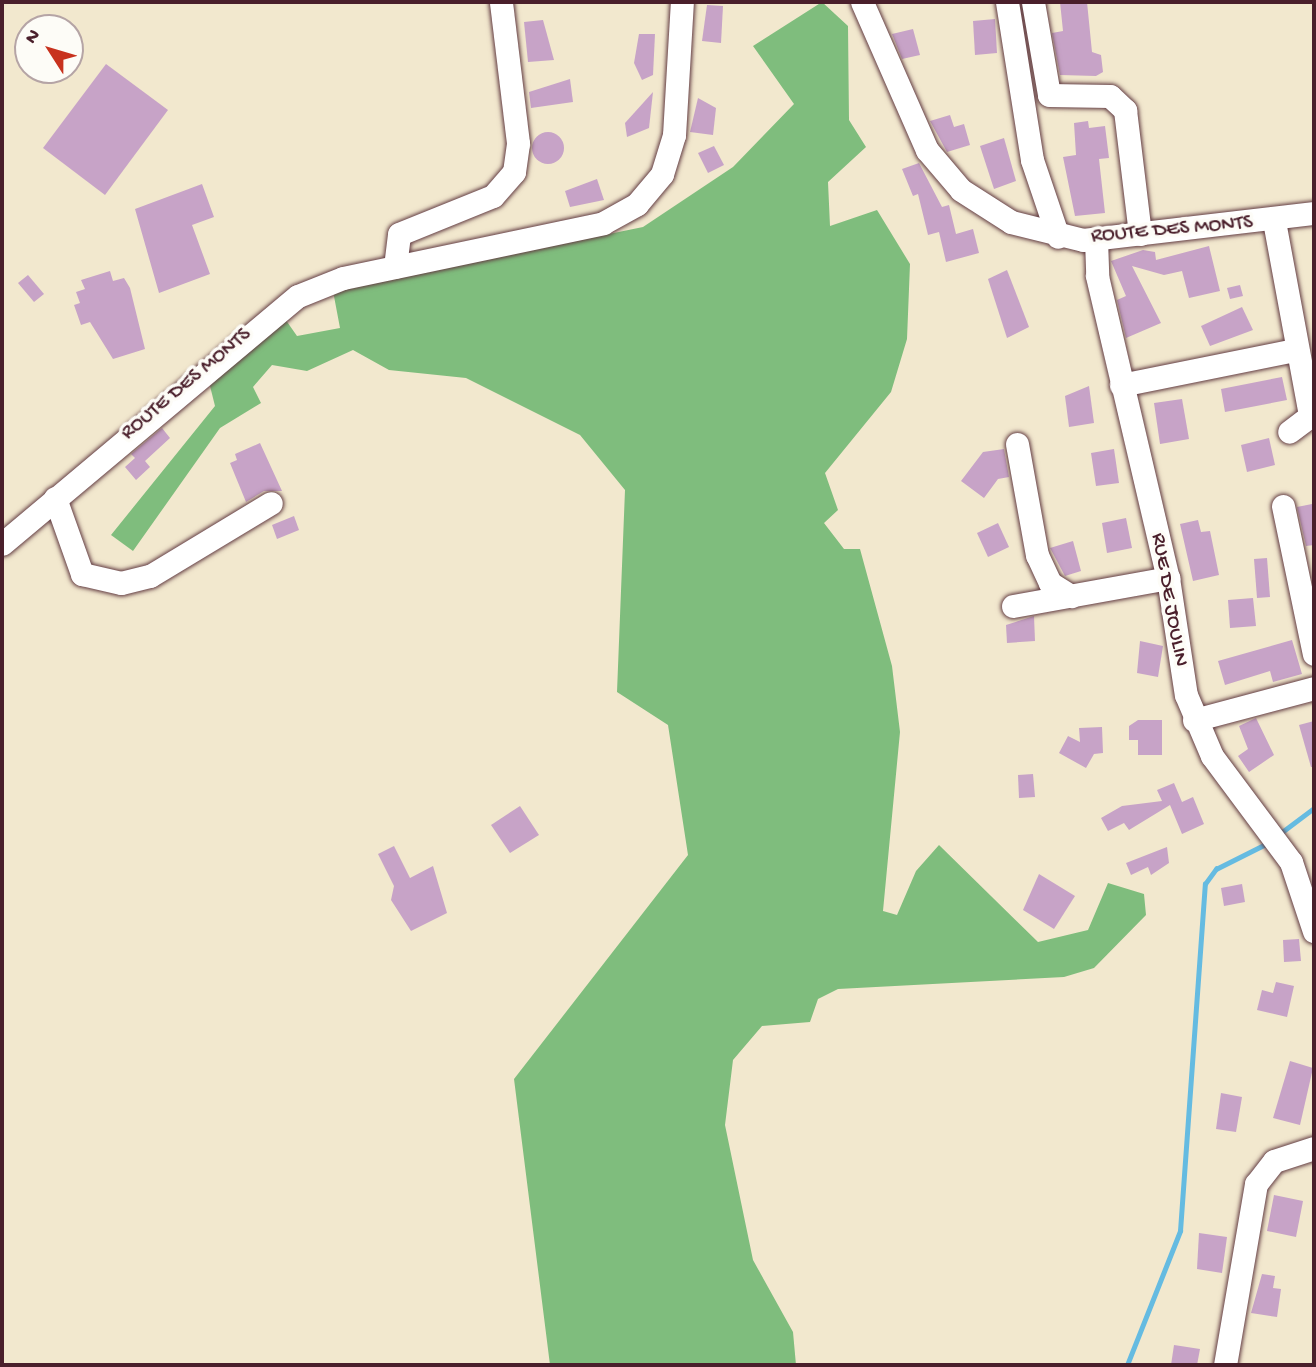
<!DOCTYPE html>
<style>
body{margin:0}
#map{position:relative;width:1316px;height:1367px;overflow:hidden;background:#f2e8ce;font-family:"Gochi Hand",sans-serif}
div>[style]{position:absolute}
.forest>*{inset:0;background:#7fbd7d}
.stream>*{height:4.5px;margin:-2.25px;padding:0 2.25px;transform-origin:2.25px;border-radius:2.25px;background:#65bbe1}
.building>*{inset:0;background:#c7a3c7}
.round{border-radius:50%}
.roads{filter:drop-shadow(0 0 2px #633d43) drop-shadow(0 0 2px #633d43)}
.minor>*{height:23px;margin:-11.5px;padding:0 11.5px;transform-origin:11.5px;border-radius:11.5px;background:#fff}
span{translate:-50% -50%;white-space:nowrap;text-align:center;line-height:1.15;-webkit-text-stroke:7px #fdfcf7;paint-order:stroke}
.street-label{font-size:21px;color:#4a1f2b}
.frame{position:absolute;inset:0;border:4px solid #4a1f2b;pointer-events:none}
.north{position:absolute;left:14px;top:14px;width:70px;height:70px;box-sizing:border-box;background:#fdfcf7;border:2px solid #b5a4a5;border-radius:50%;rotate:307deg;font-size:19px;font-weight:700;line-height:28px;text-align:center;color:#4a1f2b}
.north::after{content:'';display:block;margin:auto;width:24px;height:32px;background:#c8321e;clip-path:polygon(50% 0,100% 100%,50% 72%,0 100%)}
</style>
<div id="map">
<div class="forest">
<i style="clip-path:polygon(822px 2px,848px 26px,849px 120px,866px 147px,828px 182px,830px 226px,877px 210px,910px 264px,907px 339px,891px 392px,825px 473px,838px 510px,824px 523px,844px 549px,860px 549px,892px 666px,900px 732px,883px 911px,897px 915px,916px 871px,939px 845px,1038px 942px,1088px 930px,1108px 883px,1144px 894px,1146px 915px,1094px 968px,1064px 977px,838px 989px,818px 999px,810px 1022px,762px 1026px,733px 1060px,725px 1125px,753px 1260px,793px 1332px,796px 1365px,550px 1365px,514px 1079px,688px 855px,668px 725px,617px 692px,625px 490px,580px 435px,466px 378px,389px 370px,353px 350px,307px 371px,272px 365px,253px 387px,261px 403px,220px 428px,133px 551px,111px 535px,215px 406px,210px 386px,259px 332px,283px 316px,297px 336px,340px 328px,333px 291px,643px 227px,733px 167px,794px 104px,753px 46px)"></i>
</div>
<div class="stream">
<i style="left:1278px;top:835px;width:45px;rotate:-36.9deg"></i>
<i style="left:1127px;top:1365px;width:144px;rotate:-68.4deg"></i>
<i style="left:1180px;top:1231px;width:348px;rotate:-85.9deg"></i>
<i style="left:1205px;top:884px;width:19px;rotate:-54deg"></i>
<i style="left:1216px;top:869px;width:58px;rotate:-26.6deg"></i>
</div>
<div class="building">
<i style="clip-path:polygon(1060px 2px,1087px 2px,1092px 52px,1101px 55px,1103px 72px,1096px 76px,1060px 75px,1052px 33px,1063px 31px)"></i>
<i style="clip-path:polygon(707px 5px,723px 6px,721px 43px,702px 41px)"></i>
<i style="clip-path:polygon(995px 19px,997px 53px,975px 55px,973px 21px)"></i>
<i style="clip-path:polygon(543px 20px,554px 60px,528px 62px,524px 22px)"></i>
<i style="clip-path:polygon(913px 29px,920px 55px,902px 59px,892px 34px)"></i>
<i style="clip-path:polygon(639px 34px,655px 34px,653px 75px,642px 80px,634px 63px)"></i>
<i style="clip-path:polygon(106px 64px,168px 110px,105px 195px,43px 148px)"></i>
<i style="clip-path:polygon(570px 79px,573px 102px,531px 108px,529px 92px)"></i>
<i style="clip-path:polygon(653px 92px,649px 128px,627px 137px,625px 123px)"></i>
<i style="clip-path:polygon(698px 98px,716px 108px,713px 135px,690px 132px)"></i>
<i style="clip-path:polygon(950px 115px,954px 127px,964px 124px,970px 145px,947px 152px,930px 121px)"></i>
<i style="clip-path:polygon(1088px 121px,1089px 128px,1105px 126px,1109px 158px,1099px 159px,1105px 213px,1075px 216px,1063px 157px,1076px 155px,1074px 123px)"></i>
<i class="round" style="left:532px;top:132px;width:32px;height:32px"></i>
<i style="clip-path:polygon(1004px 138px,1016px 181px,994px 189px,980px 146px)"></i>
<i style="clip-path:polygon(714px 146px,724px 165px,708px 173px,698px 153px)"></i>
<i style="clip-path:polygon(919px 163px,942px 207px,949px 205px,956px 234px,973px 229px,979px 253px,946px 262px,939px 232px,928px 235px,918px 194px,913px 196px,902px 169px)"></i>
<i style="clip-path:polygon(597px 179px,604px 200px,570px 207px,565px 191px)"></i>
<i style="clip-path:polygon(202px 184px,214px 217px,192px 225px,210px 274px,159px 293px,135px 209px)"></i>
<i style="clip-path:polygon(1209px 246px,1220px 291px,1189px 298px,1182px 271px,1164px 275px,1132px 266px,1161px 323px,1126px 338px,1117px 300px,1126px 296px,1111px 261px,1143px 250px,1155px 252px,1156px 260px)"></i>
<i style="clip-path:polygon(1007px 270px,1029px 327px,1007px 338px,988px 279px)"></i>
<i style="clip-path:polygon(110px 271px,113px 281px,124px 278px,130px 288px,145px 349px,113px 359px,90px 322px,81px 325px,74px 305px,80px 303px,76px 292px,85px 289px,81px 280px)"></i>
<i style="clip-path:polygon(28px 275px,44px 294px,34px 302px,18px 283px)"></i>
<i style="clip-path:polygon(1240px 285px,1243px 296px,1230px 299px,1227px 288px)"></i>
<i style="clip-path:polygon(1242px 307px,1253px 330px,1210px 346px,1201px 326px)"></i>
<i style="clip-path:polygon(1282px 377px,1287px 400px,1225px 412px,1221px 389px)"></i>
<i style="clip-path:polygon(1089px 386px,1094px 423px,1069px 427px,1065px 396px)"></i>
<i style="clip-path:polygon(1182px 399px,1189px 439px,1160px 444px,1154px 403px)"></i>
<i style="clip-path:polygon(162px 428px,170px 438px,145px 461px,150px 467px,136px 480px,125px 467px,135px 458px,131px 454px)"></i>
<i style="clip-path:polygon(1269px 438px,1275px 465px,1247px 472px,1241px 445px)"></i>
<i style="clip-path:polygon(260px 443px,282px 491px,264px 491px,246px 502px,230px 463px,237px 460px,235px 454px)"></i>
<i style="clip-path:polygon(1004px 449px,1009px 477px,998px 479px,984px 498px,961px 481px,983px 452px)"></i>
<i style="clip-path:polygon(1114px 449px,1119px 483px,1096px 486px,1091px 453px)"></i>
<i style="clip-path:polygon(1312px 504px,1314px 545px,1306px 546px,1297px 507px)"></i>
<i style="clip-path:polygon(294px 516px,299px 530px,277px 539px,272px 525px)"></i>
<i style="clip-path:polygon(1126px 518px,1132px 548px,1107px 553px,1102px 523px)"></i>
<i style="clip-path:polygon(1198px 520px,1201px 532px,1210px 531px,1219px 575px,1193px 581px,1180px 524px)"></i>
<i style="clip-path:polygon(998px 523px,1009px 547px,988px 557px,977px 533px)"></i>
<i style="clip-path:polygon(1073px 541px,1081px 571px,1065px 576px,1050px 548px)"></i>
<i style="clip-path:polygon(1267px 558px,1270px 597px,1257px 598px,1254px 559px)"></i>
<i style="clip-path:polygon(1253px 598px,1256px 626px,1230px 628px,1228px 600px)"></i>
<i style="clip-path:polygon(1034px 616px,1035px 641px,1007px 643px,1006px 625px)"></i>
<i style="clip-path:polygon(1292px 640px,1302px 674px,1273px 682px,1270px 671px,1225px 685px,1218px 661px)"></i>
<i style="clip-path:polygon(1140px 641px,1163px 646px,1158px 677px,1137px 673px)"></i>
<i style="clip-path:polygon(1256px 718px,1274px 755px,1249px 772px,1238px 756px,1248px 749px,1239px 726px)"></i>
<i style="clip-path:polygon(1138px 720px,1162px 720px,1162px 755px,1138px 755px,1138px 740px,1129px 740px,1129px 726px)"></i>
<i style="clip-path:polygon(1314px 721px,1314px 767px,1311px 767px,1299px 725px)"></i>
<i style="clip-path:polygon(1102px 727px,1103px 753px,1094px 754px,1086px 768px,1059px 753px,1068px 736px,1080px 742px,1079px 728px)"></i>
<i style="clip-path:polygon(1033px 774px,1035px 797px,1019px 798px,1018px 775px)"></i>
<i style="clip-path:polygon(1174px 783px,1182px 802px,1193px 797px,1204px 824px,1182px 834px,1170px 805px,1129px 830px,1124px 823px,1108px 831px,1101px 818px,1122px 806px,1162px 801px,1157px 790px)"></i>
<i style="clip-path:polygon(520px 806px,539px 835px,510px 853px,491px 825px)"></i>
<i style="clip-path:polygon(394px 846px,410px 878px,433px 866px,447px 913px,411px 931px,391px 900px,394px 886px,378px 854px)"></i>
<i style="clip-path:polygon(1167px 847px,1169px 863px,1151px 875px,1148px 867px,1131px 875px,1126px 863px)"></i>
<i style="clip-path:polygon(1039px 874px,1075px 896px,1054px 929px,1023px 910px)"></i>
<i style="clip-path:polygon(1242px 884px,1245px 902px,1224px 906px,1221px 888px)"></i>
<i style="clip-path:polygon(1299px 939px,1301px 961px,1284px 962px,1283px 940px)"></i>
<i style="clip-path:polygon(1276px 982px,1294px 986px,1287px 1017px,1257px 1010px,1262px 990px,1273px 993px)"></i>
<i style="clip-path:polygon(1290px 1061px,1313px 1068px,1300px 1125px,1273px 1118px)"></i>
<i style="clip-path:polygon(1221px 1093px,1242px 1097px,1236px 1132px,1216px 1129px)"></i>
<i style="clip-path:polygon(1274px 1195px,1303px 1201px,1296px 1237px,1267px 1231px)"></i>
<i style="clip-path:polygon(1199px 1233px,1227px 1237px,1222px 1273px,1197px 1269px)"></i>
<i style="clip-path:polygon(1262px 1274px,1275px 1276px,1273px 1288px,1281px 1289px,1277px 1317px,1251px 1313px)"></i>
<i style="clip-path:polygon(1174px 1345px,1200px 1349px,1197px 1365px,1171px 1365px)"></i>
</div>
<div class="roads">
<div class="minor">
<i style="left:862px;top:2px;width:162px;rotate:66.3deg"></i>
<i style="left:927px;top:150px;width:52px;rotate:49.6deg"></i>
<i style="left:961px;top:190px;width:59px;rotate:32.6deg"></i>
<i style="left:1011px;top:222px;width:74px;rotate:14deg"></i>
<i style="left:1083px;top:240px;width:233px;rotate:-6.7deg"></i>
<i style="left:1007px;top:2px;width:160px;rotate:81deg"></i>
<i style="left:1032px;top:160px;width:81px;rotate:71.3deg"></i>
<i style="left:1033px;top:2px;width:94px;rotate:80.2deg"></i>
<i style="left:1049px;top:95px;width:61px;rotate:0.9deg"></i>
<i style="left:1110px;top:96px;width:21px;rotate:43deg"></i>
<i style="left:1125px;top:110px;width:125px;rotate:83.1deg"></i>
<i style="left:1274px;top:221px;width:198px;rotate:79.5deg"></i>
<i style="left:1310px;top:416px;width:26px;rotate:143deg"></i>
<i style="left:1096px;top:239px;width:37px;rotate:88deg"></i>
<i style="left:1097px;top:276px;width:310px;rotate:76.8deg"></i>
<i style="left:1168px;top:578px;width:118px;rotate:81.3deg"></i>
<i style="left:1186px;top:695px;width:66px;rotate:66.9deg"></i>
<i style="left:1212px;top:756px;width:132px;rotate:53.3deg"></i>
<i style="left:1291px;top:862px;width:73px;rotate:71.6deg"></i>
<i style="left:395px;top:267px;width:33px;rotate:-83deg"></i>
<i style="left:399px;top:234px;width:101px;rotate:-22deg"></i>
<i style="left:493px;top:196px;width:32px;rotate:-49deg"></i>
<i style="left:514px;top:172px;width:29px;rotate:-82deg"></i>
<i style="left:518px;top:143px;width:142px;rotate:-96.9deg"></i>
<i style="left:1121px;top:385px;width:177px;rotate:-11.4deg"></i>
<i style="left:1017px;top:444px;width:113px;rotate:79.8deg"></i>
<i style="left:1037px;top:555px;width:31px;rotate:65deg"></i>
<i style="left:1050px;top:583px;width:25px;rotate:32deg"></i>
<i style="left:55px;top:498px;width:81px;rotate:70.4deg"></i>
<i style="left:82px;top:574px;width:40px;rotate:13deg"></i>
<i style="left:121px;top:583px;width:30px;rotate:-14deg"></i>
<i style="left:150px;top:576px;width:141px;rotate:-31.1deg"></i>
<i style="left:1283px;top:506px;width:151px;rotate:78.2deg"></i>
<i style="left:2px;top:544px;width:386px;rotate:-40deg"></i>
<i style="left:298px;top:296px;width:48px;rotate:-21.8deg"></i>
<i style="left:343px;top:278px;width:266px;rotate:-11.9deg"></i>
<i style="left:603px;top:223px;width:39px;rotate:-29deg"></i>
<i style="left:637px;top:204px;width:39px;rotate:-50deg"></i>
<i style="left:662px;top:174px;width:41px;rotate:-72.9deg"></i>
<i style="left:674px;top:135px;width:133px;rotate:-86.6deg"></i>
<i style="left:1013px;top:606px;width:158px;rotate:-10.2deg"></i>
<i style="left:1194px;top:720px;width:124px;rotate:-14.9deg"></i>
<i style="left:1225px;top:1365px;width:184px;rotate:-80.3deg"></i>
<i style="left:1256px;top:1184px;width:29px;rotate:-52deg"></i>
<i style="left:1274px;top:1161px;width:42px;rotate:-18deg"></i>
</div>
</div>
<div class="street-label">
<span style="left:1172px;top:231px;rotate:-5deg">ROUTE DES MONTS</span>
<span style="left:187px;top:385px;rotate:-40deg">ROUTE DES MONTS</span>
<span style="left:1168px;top:600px;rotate:80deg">RUE DE JOULIN</span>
</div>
<div class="frame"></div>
<div class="north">N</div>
</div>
